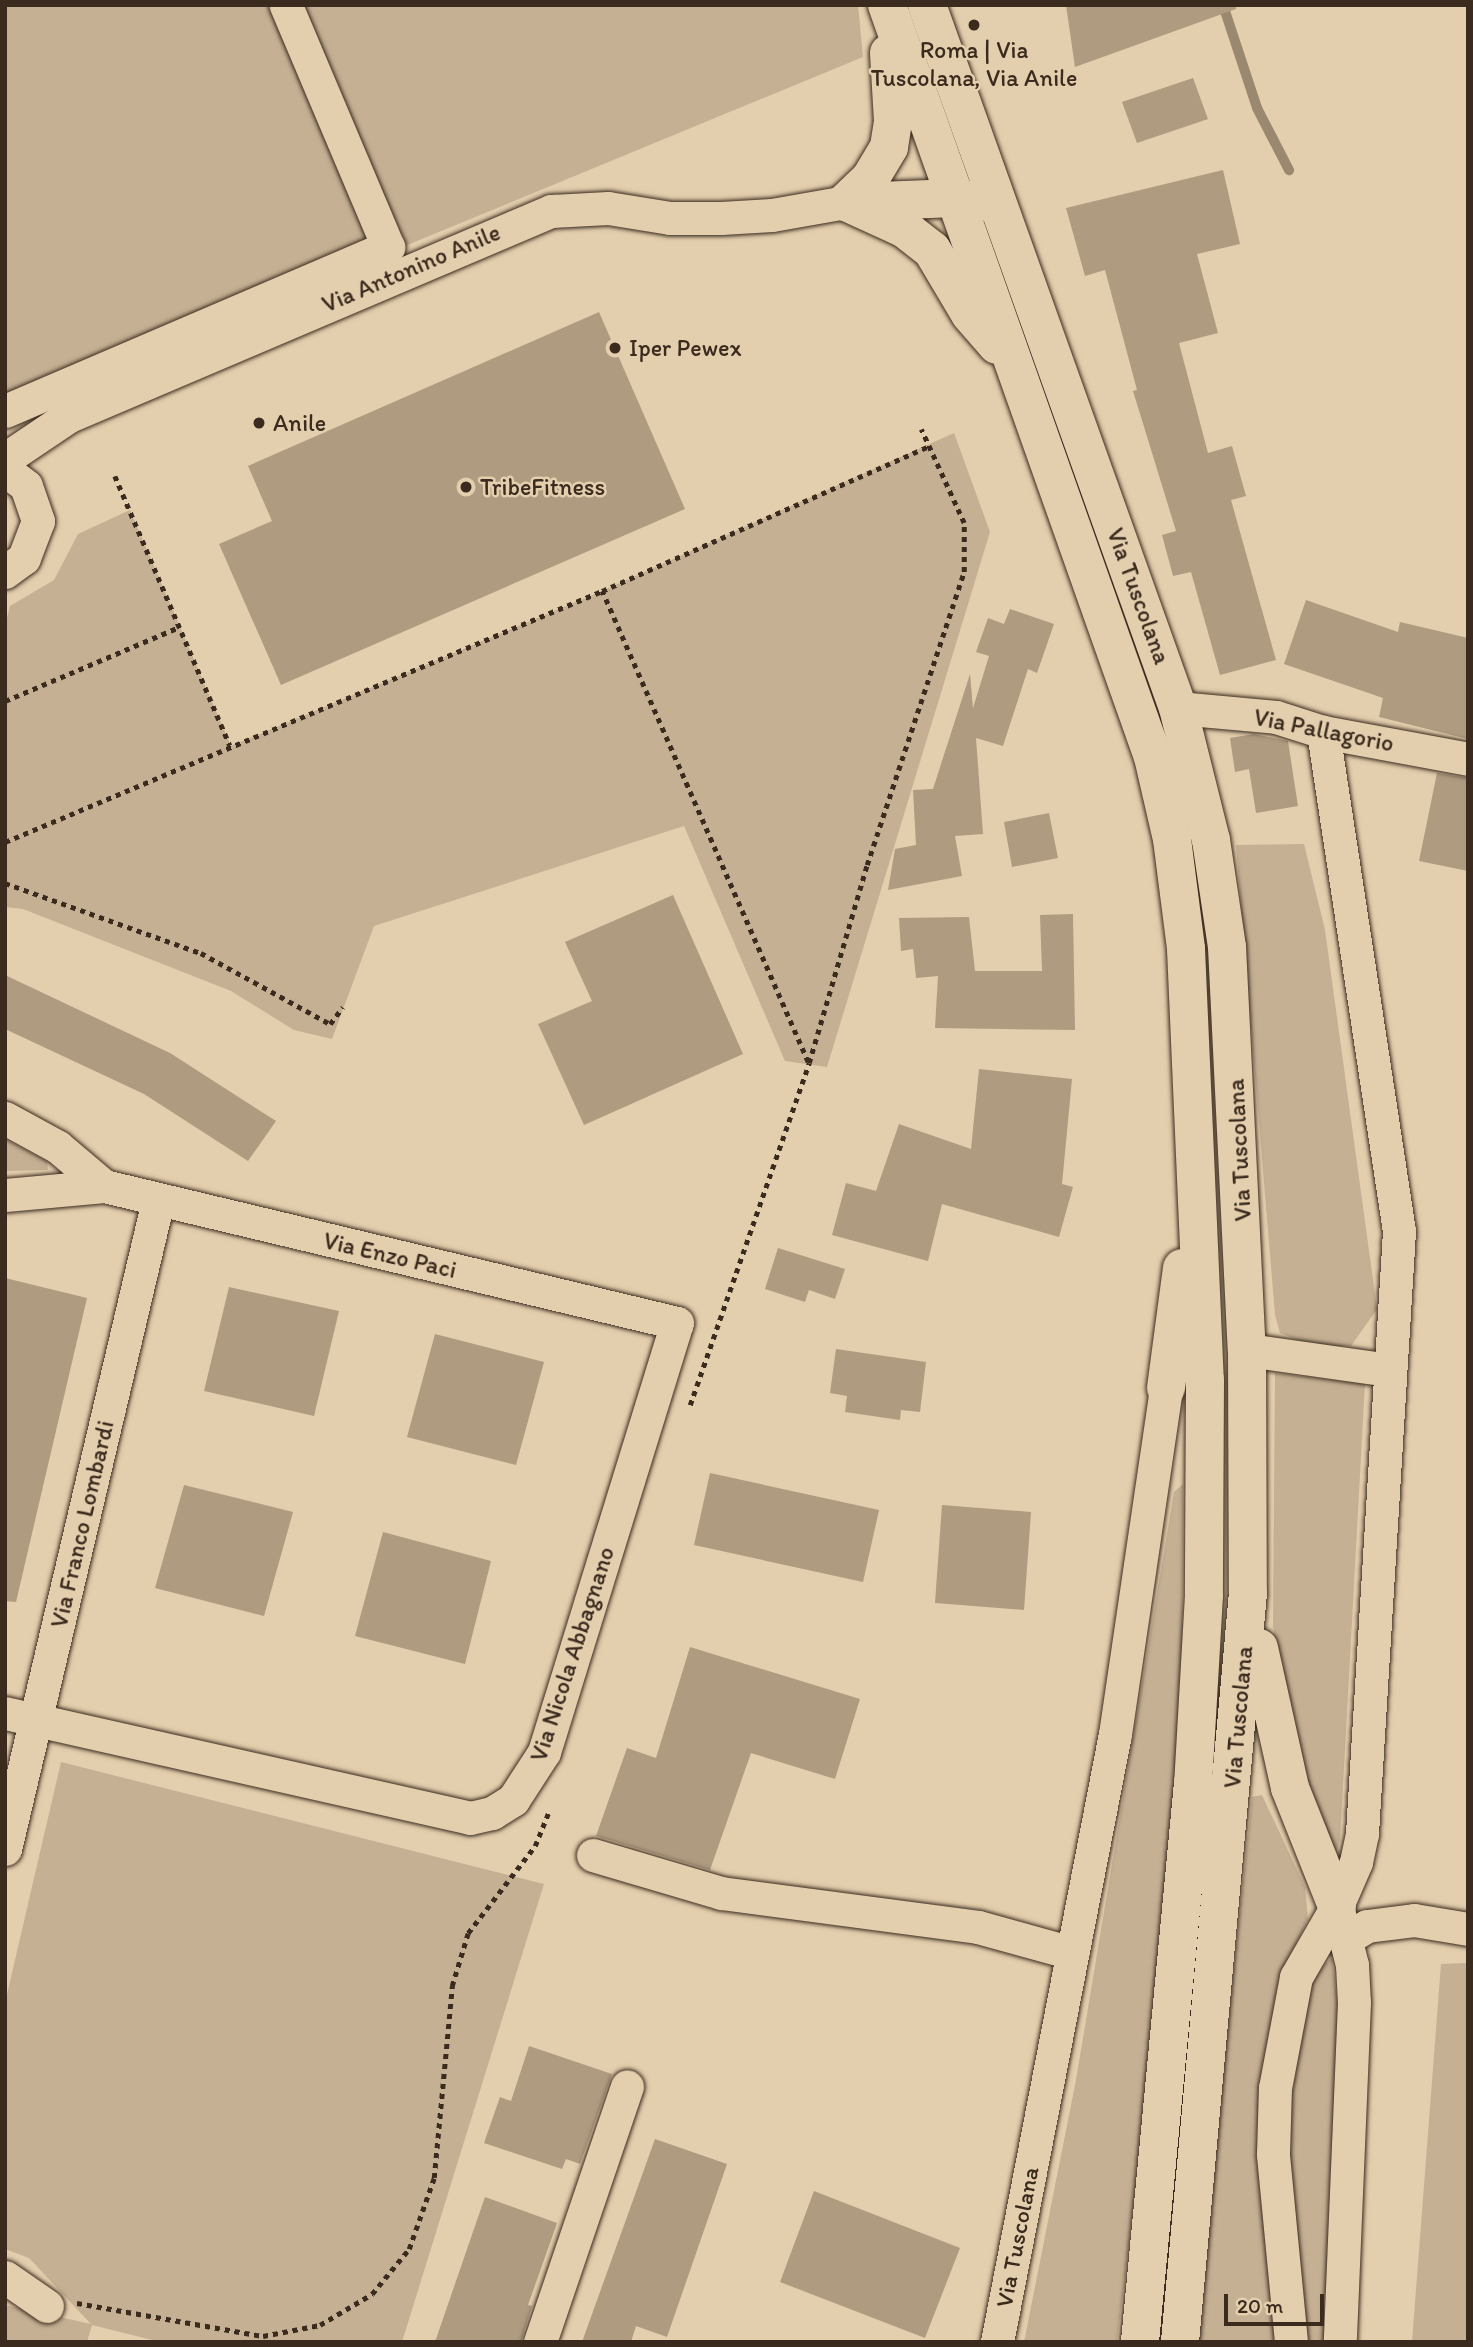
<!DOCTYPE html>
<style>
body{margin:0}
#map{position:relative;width:1473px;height:2347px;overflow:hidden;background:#e3cead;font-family:Itim,sans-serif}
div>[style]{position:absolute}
.green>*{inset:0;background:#c5b093}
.stream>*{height:10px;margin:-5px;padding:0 5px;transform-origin:5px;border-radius:5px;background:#9a886f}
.building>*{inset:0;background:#af9b80}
.path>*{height:4.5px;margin-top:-2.25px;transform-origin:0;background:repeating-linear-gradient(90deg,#3b2a1e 0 5px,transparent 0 10px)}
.roads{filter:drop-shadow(0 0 2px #3b2a1e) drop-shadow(0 0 2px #3b2a1e)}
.minor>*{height:33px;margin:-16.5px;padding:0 16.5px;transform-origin:16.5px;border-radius:16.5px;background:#e3cead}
.major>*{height:38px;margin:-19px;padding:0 19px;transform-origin:19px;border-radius:19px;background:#e3cead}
.dots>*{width:19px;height:19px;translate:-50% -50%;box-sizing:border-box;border:4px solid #e3cead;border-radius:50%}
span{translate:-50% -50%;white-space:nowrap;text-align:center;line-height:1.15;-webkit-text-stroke:5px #e3cead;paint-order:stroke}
.poi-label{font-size:24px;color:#3b2a1e}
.left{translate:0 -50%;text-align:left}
.street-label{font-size:24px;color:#3b2a1e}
.frame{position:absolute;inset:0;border:7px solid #3b2a1e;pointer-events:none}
.scale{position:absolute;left:1224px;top:2294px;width:100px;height:32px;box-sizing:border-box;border:4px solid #3b2a1e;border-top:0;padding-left:9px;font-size:21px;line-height:24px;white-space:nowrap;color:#3b2a1e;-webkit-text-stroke:5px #e3cead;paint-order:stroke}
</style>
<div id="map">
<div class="green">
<i style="clip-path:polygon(5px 5px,858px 5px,863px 57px,5px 411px)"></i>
<i style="clip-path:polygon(954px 433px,990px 532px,827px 1067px,785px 1061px,684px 826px,374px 926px,332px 1039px,294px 1030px,231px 991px,23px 909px,5px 907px,5px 626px,10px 606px,54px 580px,78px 534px,130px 510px,231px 746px,602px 591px)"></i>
<i style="clip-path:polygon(1304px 844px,1325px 930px,1377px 1309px,1351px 1346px,1312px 1346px,1280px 1333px,1275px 1315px,1236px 845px)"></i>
<i style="clip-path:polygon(5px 1139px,47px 1161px,48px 1170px,5px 1171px)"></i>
<i style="clip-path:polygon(1275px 1373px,1365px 1384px,1340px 1840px,1334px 1859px,1290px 1736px,1273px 1626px)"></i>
<i style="clip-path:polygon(1183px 1484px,1182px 1720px,1166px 1932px,1117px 2342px,1024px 2342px,1076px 2080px,1174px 1492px)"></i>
<i style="clip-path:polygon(61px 1762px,544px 1884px,402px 2342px,160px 2342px,92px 2325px,87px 2342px,5px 2342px,5px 2305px,91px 2324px,29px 2258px,5px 2249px,5px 2003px)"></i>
<i style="clip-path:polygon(1262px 1795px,1305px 1887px,1308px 1919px,1287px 1963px,1283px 2342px,1195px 2342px,1252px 1797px)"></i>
<i style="clip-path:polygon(1332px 1958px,1340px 2024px,1330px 2342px,1309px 2342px,1288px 2196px,1286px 2135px,1297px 2033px,1310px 1978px)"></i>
<i style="clip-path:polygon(1468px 1963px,1468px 2342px,1412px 2342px,1441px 1964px)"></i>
</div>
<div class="stream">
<i style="left:1223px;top:5px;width:108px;rotate:71.7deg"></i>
<i style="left:1257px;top:108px;width:70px;rotate:62.7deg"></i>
</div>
<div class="building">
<i style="clip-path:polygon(1066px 5px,1236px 5px,1236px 9px,1075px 67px)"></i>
<i style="clip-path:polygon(1193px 78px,1208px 119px,1137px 143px,1122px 102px)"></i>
<i style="clip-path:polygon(1223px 170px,1240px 244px,1197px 254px,1218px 333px,1179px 343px,1208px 453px,1232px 446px,1246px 496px,1231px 500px,1276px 660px,1220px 675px,1191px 572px,1173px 576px,1162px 535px,1176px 531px,1133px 391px,1137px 390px,1105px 270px,1085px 276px,1066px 208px)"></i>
<i style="clip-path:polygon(599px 312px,685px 509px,281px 685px,219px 544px,272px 521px,248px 466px)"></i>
<i style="clip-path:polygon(1306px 600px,1398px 632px,1400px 622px,1468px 638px,1468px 739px,1379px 717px,1383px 698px,1284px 664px)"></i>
<i style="clip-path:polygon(1010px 609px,1054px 624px,1037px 673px,1028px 669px,1003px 746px,976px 738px,983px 834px,955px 836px,962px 876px,888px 890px,895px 849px,916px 845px,913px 790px,933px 789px,970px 674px,973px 708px,989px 656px,976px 652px,988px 618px,1004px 624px)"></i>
<i style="clip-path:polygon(1254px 734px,1288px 741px,1298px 806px,1256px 813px,1249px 769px,1235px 772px,1230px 738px)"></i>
<i style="clip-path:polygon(1437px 773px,1468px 778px,1468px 871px,1419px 861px)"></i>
<i style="clip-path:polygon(1049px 813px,1058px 858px,1012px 867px,1004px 822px)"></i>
<i style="clip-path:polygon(673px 895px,743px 1054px,584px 1125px,538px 1024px,592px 1001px,565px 942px)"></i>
<i style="clip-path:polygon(1073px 914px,1075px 1030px,935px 1028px,938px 976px,916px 978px,913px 949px,901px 951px,899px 918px,969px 917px,975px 971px,1042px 971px,1040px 915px)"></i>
<i style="clip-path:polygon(5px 975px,170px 1053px,276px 1121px,248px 1161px,144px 1094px,5px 1029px)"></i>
<i style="clip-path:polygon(979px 1069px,1072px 1079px,1062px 1184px,1073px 1187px,1059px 1237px,942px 1204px,928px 1261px,832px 1235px,846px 1183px,876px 1191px,899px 1124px,971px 1149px)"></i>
<i style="clip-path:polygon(778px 1248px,845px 1269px,835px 1299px,809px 1290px,805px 1302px,765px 1289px)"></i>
<i style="clip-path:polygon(5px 1278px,87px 1298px,16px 1602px,5px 1601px)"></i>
<i style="clip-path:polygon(229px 1287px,339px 1311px,314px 1416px,204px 1391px)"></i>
<i style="clip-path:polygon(435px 1334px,544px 1362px,516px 1465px,407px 1437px)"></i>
<i style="clip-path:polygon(836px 1349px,926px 1362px,920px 1412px,901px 1410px,900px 1420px,845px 1412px,847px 1396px,830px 1393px)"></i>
<i style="clip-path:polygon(710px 1473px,879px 1510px,863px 1582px,694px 1545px)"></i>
<i style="clip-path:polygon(184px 1485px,293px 1512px,264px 1616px,155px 1588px)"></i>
<i style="clip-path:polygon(942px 1505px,1031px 1512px,1024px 1610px,935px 1603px)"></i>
<i style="clip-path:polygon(383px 1532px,491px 1561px,465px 1664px,355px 1636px)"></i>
<i style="clip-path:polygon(690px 1647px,860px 1699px,835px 1779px,751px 1753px,710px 1870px,596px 1836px,627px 1748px,656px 1758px)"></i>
<i style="clip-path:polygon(529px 2046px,612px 2074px,580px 2164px,566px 2159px,562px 2169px,484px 2143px,500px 2097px,511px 2101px)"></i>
<i style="clip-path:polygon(655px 2139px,727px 2164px,667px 2337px,636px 2326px,631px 2342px,582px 2342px)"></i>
<i style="clip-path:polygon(814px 2191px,960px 2248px,925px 2338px,780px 2282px)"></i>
<i style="clip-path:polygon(485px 2197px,557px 2223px,528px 2305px,532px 2306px,521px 2342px,435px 2342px)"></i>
</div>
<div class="path">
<i style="left:115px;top:476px;width:293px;rotate:66.9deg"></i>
<i style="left:5px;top:701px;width:189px;rotate:-23deg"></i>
<i style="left:5px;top:842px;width:648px;rotate:-22.8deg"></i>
<i style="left:5px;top:883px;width:208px;rotate:19.7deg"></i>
<i style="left:201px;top:953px;width:147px;rotate:28.8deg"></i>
<i style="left:330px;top:1024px;width:21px;rotate:-53deg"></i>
<i style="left:808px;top:1062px;width:514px;rotate:-113.62deg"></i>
<i style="left:602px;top:591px;width:358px;rotate:-23.9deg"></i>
<i style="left:690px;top:1405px;width:362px;rotate:-70.8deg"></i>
<i style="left:809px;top:1063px;width:206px;rotate:-73.7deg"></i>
<i style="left:867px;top:865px;width:309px;rotate:-71.7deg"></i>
<i style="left:964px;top:572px;width:49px;rotate:-90deg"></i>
<i style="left:964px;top:523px;width:103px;rotate:-114.6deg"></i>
<i style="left:77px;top:2303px;width:189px;rotate:10.1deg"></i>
<i style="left:263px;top:2336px;width:58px;rotate:-10.9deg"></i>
<i style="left:320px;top:2325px;width:61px;rotate:-30.8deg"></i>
<i style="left:372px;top:2294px;width:58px;rotate:-50.6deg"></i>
<i style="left:409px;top:2249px;width:75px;rotate:-70.6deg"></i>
<i style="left:434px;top:2178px;width:193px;rotate:-84.6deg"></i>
<i style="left:452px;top:1986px;width:55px;rotate:-73.2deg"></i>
<i style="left:468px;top:1933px;width:110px;rotate:-52.4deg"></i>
<i style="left:535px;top:1846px;width:35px;rotate:-68deg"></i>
</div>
<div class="roads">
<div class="minor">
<i style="left:5px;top:411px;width:417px;rotate:-23.2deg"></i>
<i style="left:388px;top:247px;width:263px;rotate:-112.9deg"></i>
<i style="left:5px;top:459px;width:77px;rotate:-33.9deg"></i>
<i style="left:69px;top:416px;width:524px;rotate:-23.04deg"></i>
<i style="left:551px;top:211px;width:57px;rotate:-3deg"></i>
<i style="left:608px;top:208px;width:63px;rotate:9.2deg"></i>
<i style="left:670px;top:218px;width:51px"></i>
<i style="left:721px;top:218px;width:51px;rotate:-3.4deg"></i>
<i style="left:772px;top:215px;width:75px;rotate:-10deg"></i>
<i style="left:5px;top:470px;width:26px;rotate:37deg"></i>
<i style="left:26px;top:486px;width:37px;rotate:71deg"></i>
<i style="left:38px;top:521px;width:40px;rotate:111deg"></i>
<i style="left:24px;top:558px;width:24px;rotate:144deg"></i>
<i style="left:1178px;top:708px;width:98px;rotate:5.2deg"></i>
<i style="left:1276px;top:717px;width:49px;rotate:17.7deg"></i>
<i style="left:1323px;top:732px;width:147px;rotate:10.5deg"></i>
<i style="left:5px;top:1118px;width:60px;rotate:28.7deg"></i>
<i style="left:58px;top:1147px;width:60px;rotate:40.3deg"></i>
<i style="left:104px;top:1186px;width:99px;rotate:174.8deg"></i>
<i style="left:1247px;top:1350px;width:144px;rotate:8deg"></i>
<i style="left:5px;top:1713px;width:477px;rotate:12.7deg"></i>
<i style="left:470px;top:1818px;width:23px;rotate:-13deg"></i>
<i style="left:492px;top:1813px;width:25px;rotate:-32deg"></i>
<i style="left:513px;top:1800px;width:57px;rotate:-57.1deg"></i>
<i style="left:544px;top:1752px;width:449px;rotate:-72.8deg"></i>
<i style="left:677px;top:1323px;width:589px;rotate:-166.55deg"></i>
<i style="left:5px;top:1849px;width:667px;rotate:-76.73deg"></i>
<i style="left:593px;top:1855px;width:134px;rotate:16.5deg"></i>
<i style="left:721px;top:1893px;width:259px;rotate:7.5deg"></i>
<i style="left:978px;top:1927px;width:98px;rotate:15.5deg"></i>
<i style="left:1337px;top:1906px;width:61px;rotate:75.7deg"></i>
<i style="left:1352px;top:1965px;width:37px;rotate:87deg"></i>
<i style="left:1354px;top:2002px;width:340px;rotate:92.4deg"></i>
<i style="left:1347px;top:1938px;width:23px;rotate:-31deg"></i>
<i style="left:1367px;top:1926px;width:47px;rotate:-7.3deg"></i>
<i style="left:1414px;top:1920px;width:55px;rotate:9.5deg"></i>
<i style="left:5px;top:2277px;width:51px;rotate:34.6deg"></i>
<i style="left:540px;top:2342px;width:270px;rotate:-71.2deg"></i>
<i style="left:997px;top:2342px;width:619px;rotate:-79.02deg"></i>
<i style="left:1115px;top:1734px;width:350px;rotate:-81.6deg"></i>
<i style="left:1291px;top:2342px;width:189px;rotate:-95.5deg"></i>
<i style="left:1273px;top:2154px;width:66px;rotate:-88.3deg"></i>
<i style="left:1275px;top:2088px;width:113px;rotate:-79.3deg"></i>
<i style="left:1296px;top:1977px;width:82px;rotate:-60deg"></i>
<i style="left:1337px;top:1906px;width:48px;rotate:-66.6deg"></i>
<i style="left:1356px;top:1862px;width:30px;rotate:-78deg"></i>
<i style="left:1362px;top:1833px;width:603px;rotate:-86.48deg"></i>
<i style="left:1399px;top:1231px;width:505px;rotate:-98.66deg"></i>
</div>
<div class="major">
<i style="left:887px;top:5px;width:798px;rotate:70.52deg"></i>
<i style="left:1153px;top:757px;width:84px;rotate:77deg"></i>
<i style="left:1172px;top:839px;width:111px;rotate:82.7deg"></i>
<i style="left:1186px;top:949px;width:431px;rotate:87.5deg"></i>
<i style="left:1205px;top:1380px;width:215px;rotate:90.3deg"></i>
<i style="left:1204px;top:1595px;width:188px;rotate:93.3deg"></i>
<i style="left:1193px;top:1783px;width:562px;rotate:95.42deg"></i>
<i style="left:927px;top:5px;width:746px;rotate:70.35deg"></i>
<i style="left:1178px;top:708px;width:136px;rotate:76deg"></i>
<i style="left:1211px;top:840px;width:108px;rotate:81.5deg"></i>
<i style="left:1227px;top:947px;width:403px;rotate:87.2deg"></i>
<i style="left:1247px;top:1350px;width:243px;rotate:89.8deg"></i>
<i style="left:1248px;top:1593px;width:752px;rotate:95.19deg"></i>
<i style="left:846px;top:202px;width:65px;rotate:24.6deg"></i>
<i style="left:905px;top:229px;width:34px;rotate:38deg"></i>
<i style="left:932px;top:250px;width:74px;rotate:59.3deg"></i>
<i style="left:970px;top:314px;width:41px;rotate:48.9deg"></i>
<i style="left:846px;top:202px;width:33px;rotate:-44deg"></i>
<i style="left:870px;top:179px;width:37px;rotate:-59deg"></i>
<i style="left:889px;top:147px;width:26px;rotate:-81deg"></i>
<i style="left:893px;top:121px;width:68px;rotate:-93.4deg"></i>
<i style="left:855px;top:202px;width:100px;rotate:-2.3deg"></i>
<i style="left:955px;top:198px;width:25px;rotate:9deg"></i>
<i style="left:1166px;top:1388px;width:121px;rotate:-82.4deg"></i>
<i style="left:1259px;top:1648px;width:143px;rotate:77.5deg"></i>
<i style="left:1290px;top:1788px;width:127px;rotate:68.3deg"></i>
</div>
</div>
<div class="dots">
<i style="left:974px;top:25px;background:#3b2a1e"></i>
<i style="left:615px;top:348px;background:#3b2a1e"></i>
<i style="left:259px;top:423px;background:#3b2a1e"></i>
<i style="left:466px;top:487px;background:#3b2a1e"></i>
</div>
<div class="poi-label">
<span style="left:974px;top:64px">Roma | Via<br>Tuscolana, Via Anile</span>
<span class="left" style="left:629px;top:348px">Iper Pewex</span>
<span class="left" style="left:273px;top:423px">Anile</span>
<span class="left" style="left:480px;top:487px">TribeFitness</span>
</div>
<div class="street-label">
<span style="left:411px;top:268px;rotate:-23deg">Via Antonino Anile</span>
<span style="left:1139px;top:596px;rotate:70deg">Via Tuscolana</span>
<span style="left:1324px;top:730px;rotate:11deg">Via Pallagorio</span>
<span style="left:1239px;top:1150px;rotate:-93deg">Via Tuscolana</span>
<span style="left:390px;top:1255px;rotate:13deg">Via Enzo Paci</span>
<span style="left:82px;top:1524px;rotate:-77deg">Via Franco Lombardi</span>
<span style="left:572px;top:1654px;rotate:-72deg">Via Nicola Abbagnano</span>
<span style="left:1238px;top:1717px;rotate:-85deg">Via Tuscolana</span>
<span style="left:1017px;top:2237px;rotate:-79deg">Via Tuscolana</span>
</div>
<div class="frame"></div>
<div class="scale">20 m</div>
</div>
